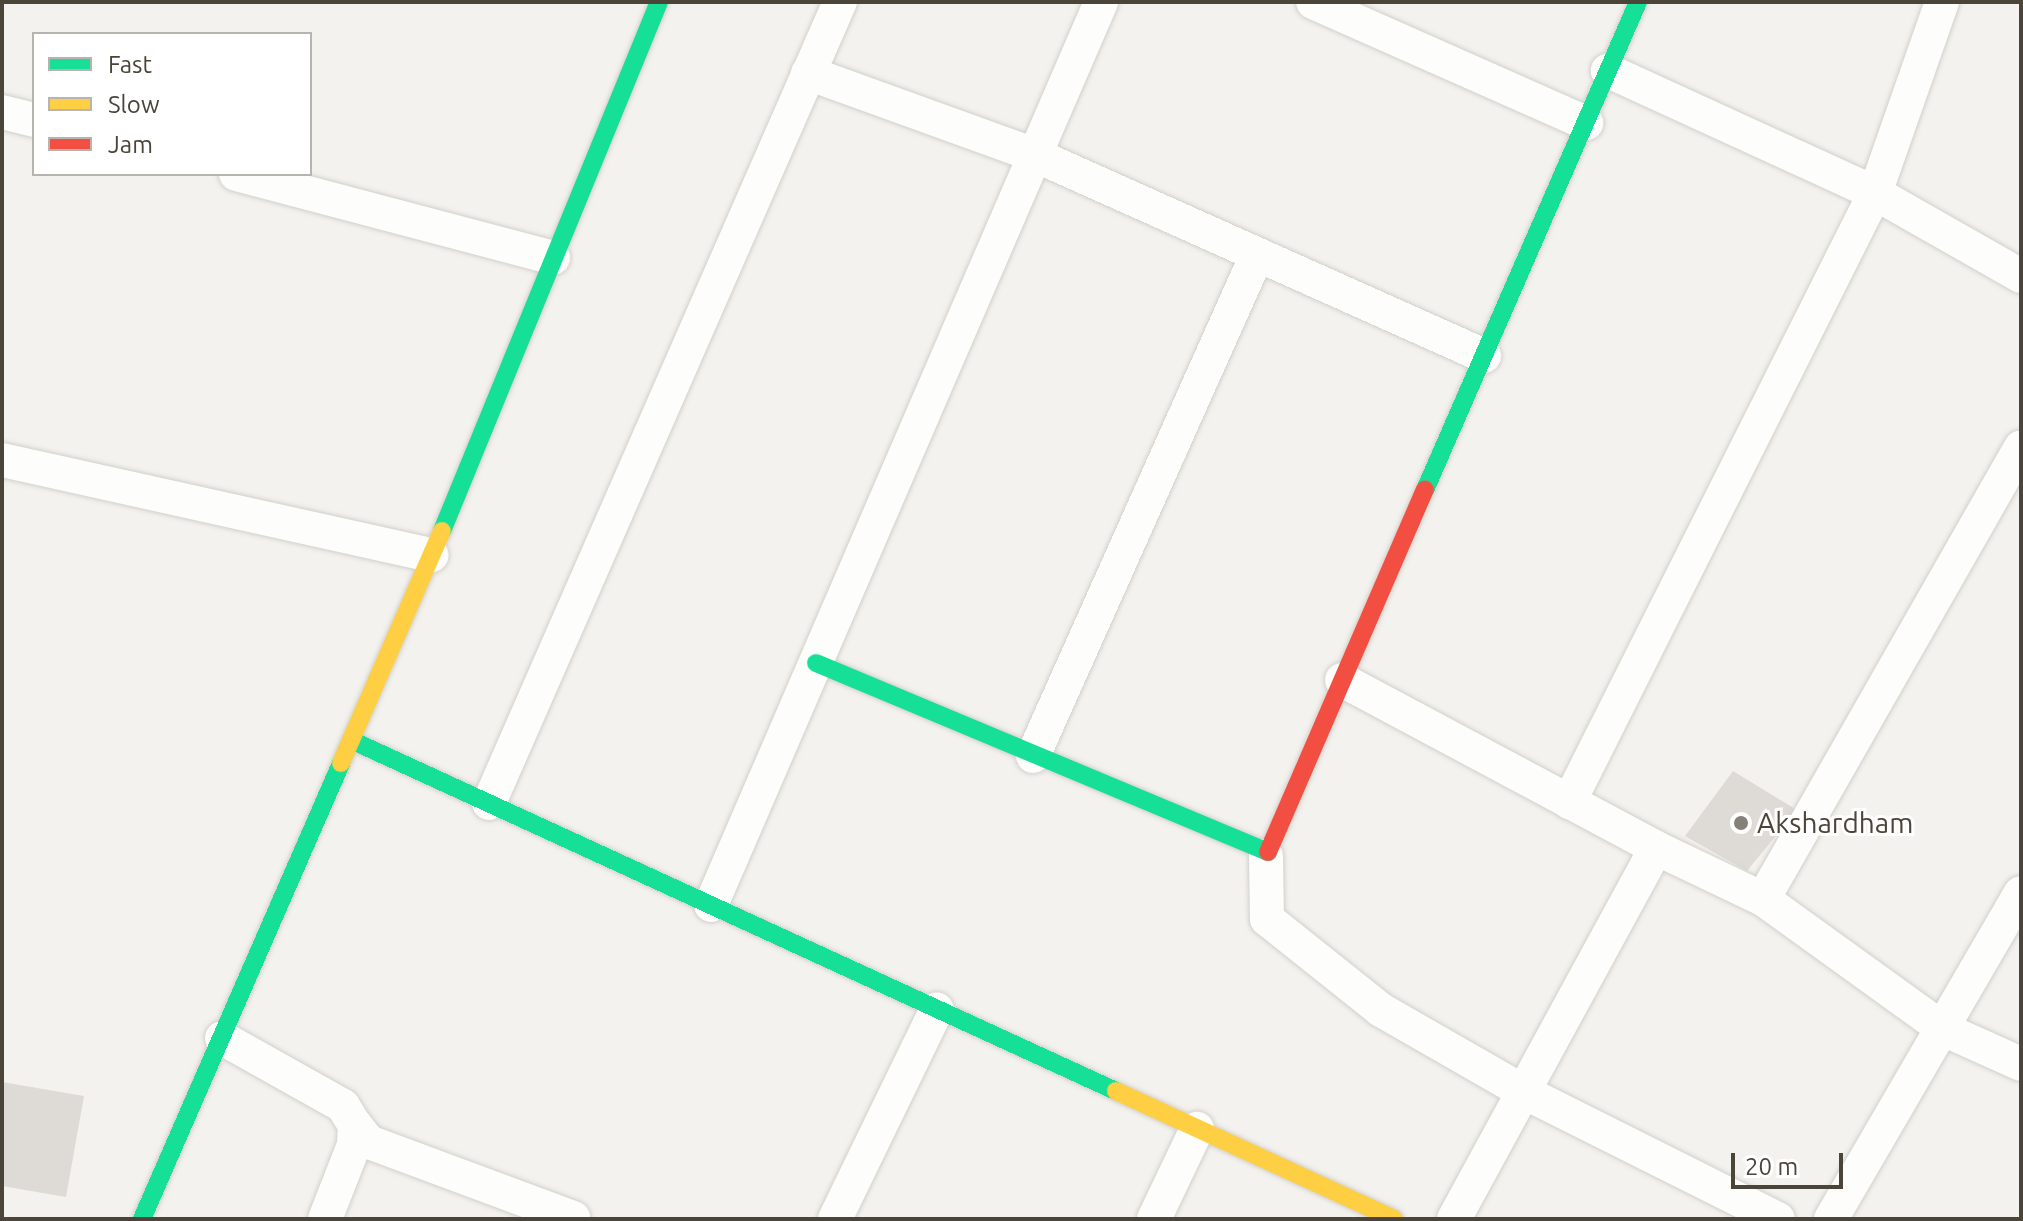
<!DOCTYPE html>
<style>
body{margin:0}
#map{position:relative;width:2023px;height:1221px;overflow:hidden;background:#f4f2ee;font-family:Ubuntu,sans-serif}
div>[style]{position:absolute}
.building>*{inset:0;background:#dedbd6}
.roads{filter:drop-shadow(0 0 2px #d2d0cb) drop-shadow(0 0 2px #d2d0cb)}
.street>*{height:34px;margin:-17px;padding:0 17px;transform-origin:17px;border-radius:17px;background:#fdfdfc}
.fast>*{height:18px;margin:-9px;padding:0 9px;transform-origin:9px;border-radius:9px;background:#16e098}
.slow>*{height:18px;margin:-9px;padding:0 9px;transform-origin:9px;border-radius:9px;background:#ffcf43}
.jam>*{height:18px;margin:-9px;padding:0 9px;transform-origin:9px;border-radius:9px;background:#f24e42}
.dots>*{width:22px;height:22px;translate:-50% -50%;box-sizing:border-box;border:4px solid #fff;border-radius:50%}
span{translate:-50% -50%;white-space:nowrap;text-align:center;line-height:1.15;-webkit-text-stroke:6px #fff;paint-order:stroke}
.poi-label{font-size:28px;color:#4b4439}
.left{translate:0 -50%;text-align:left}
.frame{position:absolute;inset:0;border:4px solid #4b4439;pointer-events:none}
.legend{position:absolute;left:32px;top:32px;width:280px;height:144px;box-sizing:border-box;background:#fff;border:2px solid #b7b4b0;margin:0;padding:10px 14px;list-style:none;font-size:24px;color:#4b4439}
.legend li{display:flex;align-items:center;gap:16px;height:40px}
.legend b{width:40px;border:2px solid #b7b4b0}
.scale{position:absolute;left:1731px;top:1153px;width:112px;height:36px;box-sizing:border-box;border:4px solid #4b4439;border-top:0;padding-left:10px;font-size:24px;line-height:28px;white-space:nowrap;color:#4b4439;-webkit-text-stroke:6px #fff;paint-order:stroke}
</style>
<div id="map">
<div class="building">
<i style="clip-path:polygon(1733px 771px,1797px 810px,1747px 871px,1685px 836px)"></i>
<i style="clip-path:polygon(2px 1082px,84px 1096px,66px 1197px,2px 1186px)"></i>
</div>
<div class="roads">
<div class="street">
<i style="left:1313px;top:2px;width:299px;rotate:23.9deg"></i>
<i style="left:1942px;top:2px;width:202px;rotate:109.3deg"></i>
<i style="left:1875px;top:193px;width:168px;rotate:29.6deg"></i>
<i style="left:808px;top:73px;width:241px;rotate:19.9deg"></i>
<i style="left:1035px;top:155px;width:492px;rotate:24.1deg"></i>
<i style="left:2px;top:112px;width:33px;rotate:14deg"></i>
<i style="left:236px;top:174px;width:328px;rotate:14.8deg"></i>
<i style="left:2px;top:460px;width:440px;rotate:12.5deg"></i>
<i style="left:1342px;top:680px;width:356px;rotate:28.1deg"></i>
<i style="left:1033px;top:756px;width:549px;rotate:-65.91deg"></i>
<i style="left:1569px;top:802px;width:682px;rotate:-63.32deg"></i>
<i style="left:1875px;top:193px;width:294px;rotate:-155.4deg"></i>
<i style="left:489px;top:803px;width:875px;rotate:-66.34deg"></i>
<i style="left:1266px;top:856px;width:63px;rotate:89.1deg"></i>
<i style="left:1267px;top:919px;width:146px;rotate:38.6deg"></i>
<i style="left:1381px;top:1010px;width:165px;rotate:29.8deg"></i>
<i style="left:1524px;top:1092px;width:284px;rotate:26.6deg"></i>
<i style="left:1763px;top:899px;width:222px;rotate:35.8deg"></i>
<i style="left:1943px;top:1029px;width:85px;rotate:24.2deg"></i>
<i style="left:711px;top:905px;width:984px;rotate:-66.64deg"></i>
<i style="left:222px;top:1038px;width:139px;rotate:29.3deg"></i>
<i style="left:343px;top:1106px;width:22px;rotate:58deg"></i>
<i style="left:355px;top:1125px;width:20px;rotate:93deg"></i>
<i style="left:354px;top:1145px;width:79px;rotate:111.4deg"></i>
<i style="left:355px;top:1125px;width:22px;rotate:51deg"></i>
<i style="left:369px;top:1142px;width:218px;rotate:20.4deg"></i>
<i style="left:835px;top:1219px;width:233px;rotate:-64.1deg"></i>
<i style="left:1154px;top:1219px;width:100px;rotate:-64.5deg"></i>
<i style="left:1454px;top:1219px;width:422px;rotate:-61.4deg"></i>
<i style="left:1656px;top:848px;width:119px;rotate:25.5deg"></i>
<i style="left:1763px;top:899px;width:520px;rotate:-60.28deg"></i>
<i style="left:1831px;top:1219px;width:377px;rotate:-59.8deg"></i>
</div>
<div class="fast">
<i style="left:1425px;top:490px;width:532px;rotate:-66.42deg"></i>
<i style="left:442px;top:531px;width:572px;rotate:-67.7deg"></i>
<i style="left:816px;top:663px;width:490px;rotate:22.7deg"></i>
<i style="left:351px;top:740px;width:842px;rotate:24.65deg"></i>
<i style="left:142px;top:1219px;width:498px;rotate:-66.4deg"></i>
</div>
<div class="slow">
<i style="left:341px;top:763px;width:253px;rotate:-66.5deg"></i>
<i style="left:1116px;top:1091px;width:306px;rotate:24.7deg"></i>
</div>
<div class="jam">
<i style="left:1268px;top:852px;width:395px;rotate:-66.6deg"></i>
</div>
</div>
<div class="dots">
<i style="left:1741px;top:823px;background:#868178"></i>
</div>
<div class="poi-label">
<span class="left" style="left:1757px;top:823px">Akshardham</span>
</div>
<div class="frame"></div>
<ul class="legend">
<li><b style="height:10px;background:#16e098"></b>Fast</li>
<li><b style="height:10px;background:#ffcf43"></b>Slow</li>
<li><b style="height:10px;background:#f24e42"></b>Jam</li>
</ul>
<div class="scale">20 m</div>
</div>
